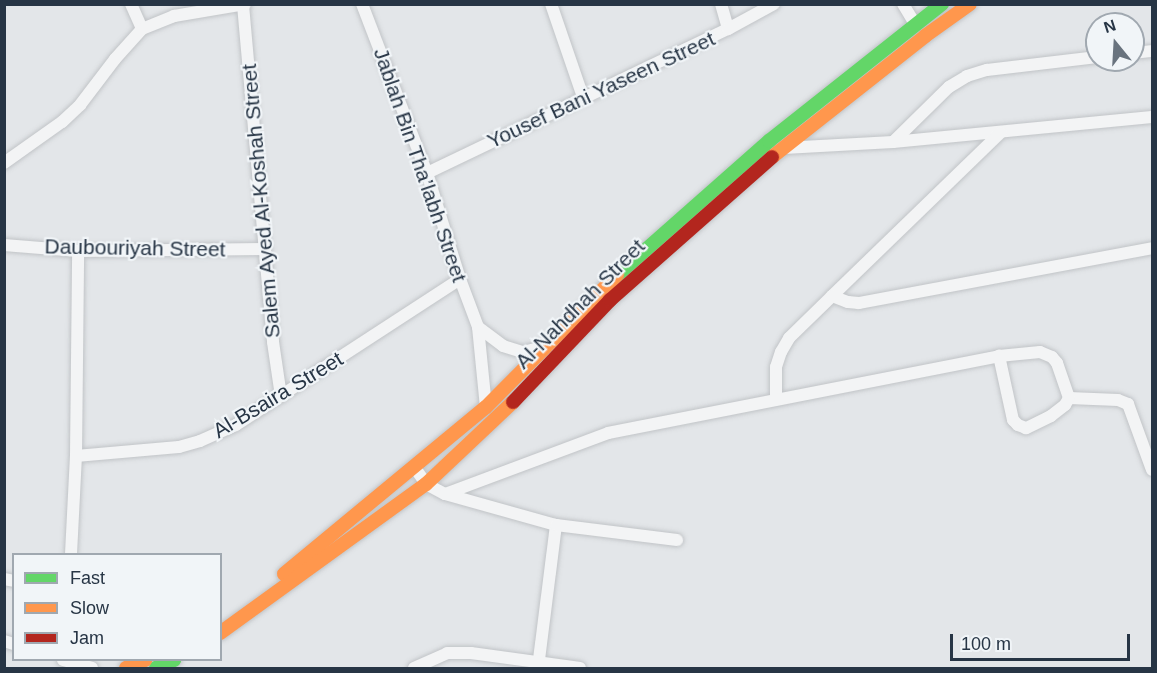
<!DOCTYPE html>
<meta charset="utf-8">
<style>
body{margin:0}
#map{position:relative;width:1157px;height:673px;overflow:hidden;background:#e3e6e9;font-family:Arial,sans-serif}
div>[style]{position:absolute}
.roads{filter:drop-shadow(0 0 2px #c1c4c7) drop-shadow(0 0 2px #c1c4c7)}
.street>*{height:12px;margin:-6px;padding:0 6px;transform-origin:6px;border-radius:6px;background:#f3f4f5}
.fast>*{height:14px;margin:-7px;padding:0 7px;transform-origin:7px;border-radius:7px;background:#63d668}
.slow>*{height:14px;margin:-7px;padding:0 7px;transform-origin:7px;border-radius:7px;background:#ff974d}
.jam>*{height:14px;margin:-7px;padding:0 7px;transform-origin:7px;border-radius:7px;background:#b3261e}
span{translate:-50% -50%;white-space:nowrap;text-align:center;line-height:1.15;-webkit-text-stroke:4.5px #f1f5f8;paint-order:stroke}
.street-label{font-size:21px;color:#273545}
.frame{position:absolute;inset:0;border:6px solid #273545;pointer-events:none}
.legend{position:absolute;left:12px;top:553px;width:210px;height:108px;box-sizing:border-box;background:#f1f5f8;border:2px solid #a0a8b0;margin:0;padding:8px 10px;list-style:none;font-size:18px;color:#273545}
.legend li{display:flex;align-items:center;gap:12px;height:30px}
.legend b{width:30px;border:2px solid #a0a8b0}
.north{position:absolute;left:1085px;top:12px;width:60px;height:60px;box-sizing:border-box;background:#f1f5f8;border:2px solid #a0a8b0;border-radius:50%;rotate:342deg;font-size:16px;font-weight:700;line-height:24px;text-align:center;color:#273545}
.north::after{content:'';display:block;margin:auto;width:21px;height:27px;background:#69737e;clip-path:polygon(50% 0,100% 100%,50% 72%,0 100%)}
.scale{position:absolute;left:950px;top:634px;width:180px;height:27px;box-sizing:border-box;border:3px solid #273545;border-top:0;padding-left:8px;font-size:18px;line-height:21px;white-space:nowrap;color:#273545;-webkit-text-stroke:4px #f1f5f8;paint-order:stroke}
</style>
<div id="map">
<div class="roads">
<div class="street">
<i style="left:131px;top:4px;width:27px;rotate:66deg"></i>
<i style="left:362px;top:4px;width:181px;rotate:69deg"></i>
<i style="left:427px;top:173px;width:111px;rotate:72.7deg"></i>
<i style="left:460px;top:279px;width:51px;rotate:69.4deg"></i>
<i style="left:478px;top:327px;width:80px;rotate:84.3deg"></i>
<i style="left:551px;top:4px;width:98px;rotate:71deg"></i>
<i style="left:721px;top:4px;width:26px;rotate:74deg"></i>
<i style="left:903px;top:4px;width:23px;rotate:59deg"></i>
<i style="left:243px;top:5px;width:338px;rotate:84.9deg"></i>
<i style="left:273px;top:342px;width:55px;rotate:81.6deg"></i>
<i style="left:1133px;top:53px;width:19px;rotate:-6deg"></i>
<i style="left:893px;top:142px;width:78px;rotate:-44.5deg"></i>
<i style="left:949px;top:87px;width:21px;rotate:-31deg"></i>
<i style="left:967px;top:76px;width:21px;rotate:-17deg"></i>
<i style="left:987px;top:70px;width:111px;rotate:-6.7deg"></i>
<i style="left:784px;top:148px;width:109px;rotate:-3.2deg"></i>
<i style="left:893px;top:142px;width:260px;rotate:-5.5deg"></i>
<i style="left:4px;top:163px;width:71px;rotate:-35.3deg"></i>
<i style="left:62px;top:122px;width:25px;rotate:-43deg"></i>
<i style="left:80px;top:105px;width:58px;rotate:-52.7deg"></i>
<i style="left:115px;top:59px;width:40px;rotate:-48deg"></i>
<i style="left:142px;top:29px;width:35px;rotate:-22deg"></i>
<i style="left:174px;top:16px;width:72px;rotate:-9.6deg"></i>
<i style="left:427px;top:173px;width:334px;rotate:-25.6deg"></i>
<i style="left:728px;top:29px;width:52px;rotate:-28.5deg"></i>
<i style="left:4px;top:245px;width:74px;rotate:4.6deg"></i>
<i style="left:78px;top:251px;width:187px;rotate:-0.6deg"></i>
<i style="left:832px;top:296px;width:235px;rotate:-44.1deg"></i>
<i style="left:478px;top:327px;width:31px;rotate:37deg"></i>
<i style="left:503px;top:346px;width:21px;rotate:17deg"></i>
<i style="left:523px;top:352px;width:21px;rotate:-14deg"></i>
<i style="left:1069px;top:398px;width:49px;rotate:2.3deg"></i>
<i style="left:1118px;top:400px;width:11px;rotate:22deg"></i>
<i style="left:1128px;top:404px;width:70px;rotate:70deg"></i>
<i style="left:776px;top:399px;width:32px;rotate:-90deg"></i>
<i style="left:776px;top:367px;width:16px;rotate:-72deg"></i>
<i style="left:781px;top:352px;width:16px;rotate:-60deg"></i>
<i style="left:789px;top:338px;width:60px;rotate:-44.3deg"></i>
<i style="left:832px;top:296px;width:17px;rotate:21deg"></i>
<i style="left:848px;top:302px;width:11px;rotate:5deg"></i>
<i style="left:859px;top:303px;width:298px;rotate:-10.6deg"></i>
<i style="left:76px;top:456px;width:103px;rotate:-5deg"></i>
<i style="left:179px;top:447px;width:22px;rotate:-16deg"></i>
<i style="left:200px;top:441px;width:39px;rotate:-24deg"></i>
<i style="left:236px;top:425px;width:267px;rotate:-33.1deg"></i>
<i style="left:415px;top:468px;width:19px;rotate:55deg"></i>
<i style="left:426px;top:484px;width:21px;rotate:28deg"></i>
<i style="left:445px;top:494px;width:115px;rotate:15.6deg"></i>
<i style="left:556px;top:525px;width:144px;rotate:97.2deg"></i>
<i style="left:445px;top:494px;width:174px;rotate:-20.5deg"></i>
<i style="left:608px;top:433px;width:399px;rotate:-11.1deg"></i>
<i style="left:999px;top:356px;width:41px;rotate:-5.6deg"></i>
<i style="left:1040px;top:352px;width:13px;rotate:23deg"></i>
<i style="left:1052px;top:357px;width:8px;rotate:50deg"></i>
<i style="left:1057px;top:363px;width:37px;rotate:71deg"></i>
<i style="left:1069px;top:398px;width:8px;rotate:120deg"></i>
<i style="left:1065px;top:405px;width:18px;rotate:142deg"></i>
<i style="left:1051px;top:416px;width:28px;rotate:154deg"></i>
<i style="left:1026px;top:428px;width:9px;rotate:-159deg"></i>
<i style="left:1018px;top:425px;width:7px;rotate:-135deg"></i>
<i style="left:1013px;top:420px;width:66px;rotate:-102.3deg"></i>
<i style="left:556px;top:525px;width:122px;rotate:7.1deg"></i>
<i style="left:71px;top:554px;width:98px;rotate:-87.1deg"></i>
<i style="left:76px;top:456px;width:205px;rotate:-89.4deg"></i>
<i style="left:4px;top:579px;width:10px;rotate:11deg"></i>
<i style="left:4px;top:641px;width:10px;rotate:17deg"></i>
<i style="left:63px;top:660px;width:30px;rotate:15deg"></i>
<i style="left:414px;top:668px;width:36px;rotate:-24deg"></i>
<i style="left:447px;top:653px;width:24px"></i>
<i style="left:471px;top:653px;width:110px;rotate:7.8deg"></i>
</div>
<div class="fast">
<i style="left:617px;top:275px;width:203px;rotate:-41.4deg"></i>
<i style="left:769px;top:141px;width:221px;rotate:-38.4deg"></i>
<i style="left:156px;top:668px;width:20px;rotate:-24deg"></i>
</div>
<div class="slow">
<i style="left:772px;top:157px;width:195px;rotate:-38.3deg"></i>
<i style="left:925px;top:36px;width:55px;rotate:-35.4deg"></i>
<i style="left:284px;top:574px;width:262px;rotate:-39.6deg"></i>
<i style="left:486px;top:407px;width:186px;rotate:-45.2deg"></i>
<i style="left:220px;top:633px;width:254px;rotate:-35.9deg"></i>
<i style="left:426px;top:484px;width:120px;rotate:-43.3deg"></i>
<i style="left:126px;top:668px;width:21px;rotate:-23deg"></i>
</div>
<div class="jam">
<i style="left:513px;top:402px;width:141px;rotate:-46.4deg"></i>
<i style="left:610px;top:300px;width:216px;rotate:-41.4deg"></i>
</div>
</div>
<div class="street-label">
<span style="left:601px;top:90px;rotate:-25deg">Yousef Bani Yaseen Street</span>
<span style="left:420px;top:165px;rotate:71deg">Jablah Bin Tha’labh Street</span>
<span style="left:261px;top:201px;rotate:-95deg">Salem Ayed Al-Koshah Street</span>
<span style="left:135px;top:248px;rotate:1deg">Daubouriyah Street</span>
<span style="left:580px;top:304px;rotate:-45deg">Al-Nahdhah Street</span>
<span style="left:278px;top:395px;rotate:-31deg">Al-Bsaira Street</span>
</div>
<div class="frame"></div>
<ul class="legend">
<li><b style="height:8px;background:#63d668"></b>Fast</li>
<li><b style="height:8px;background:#ff974d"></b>Slow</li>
<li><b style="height:8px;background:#b3261e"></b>Jam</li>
</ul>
<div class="north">N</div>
<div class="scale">100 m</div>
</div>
